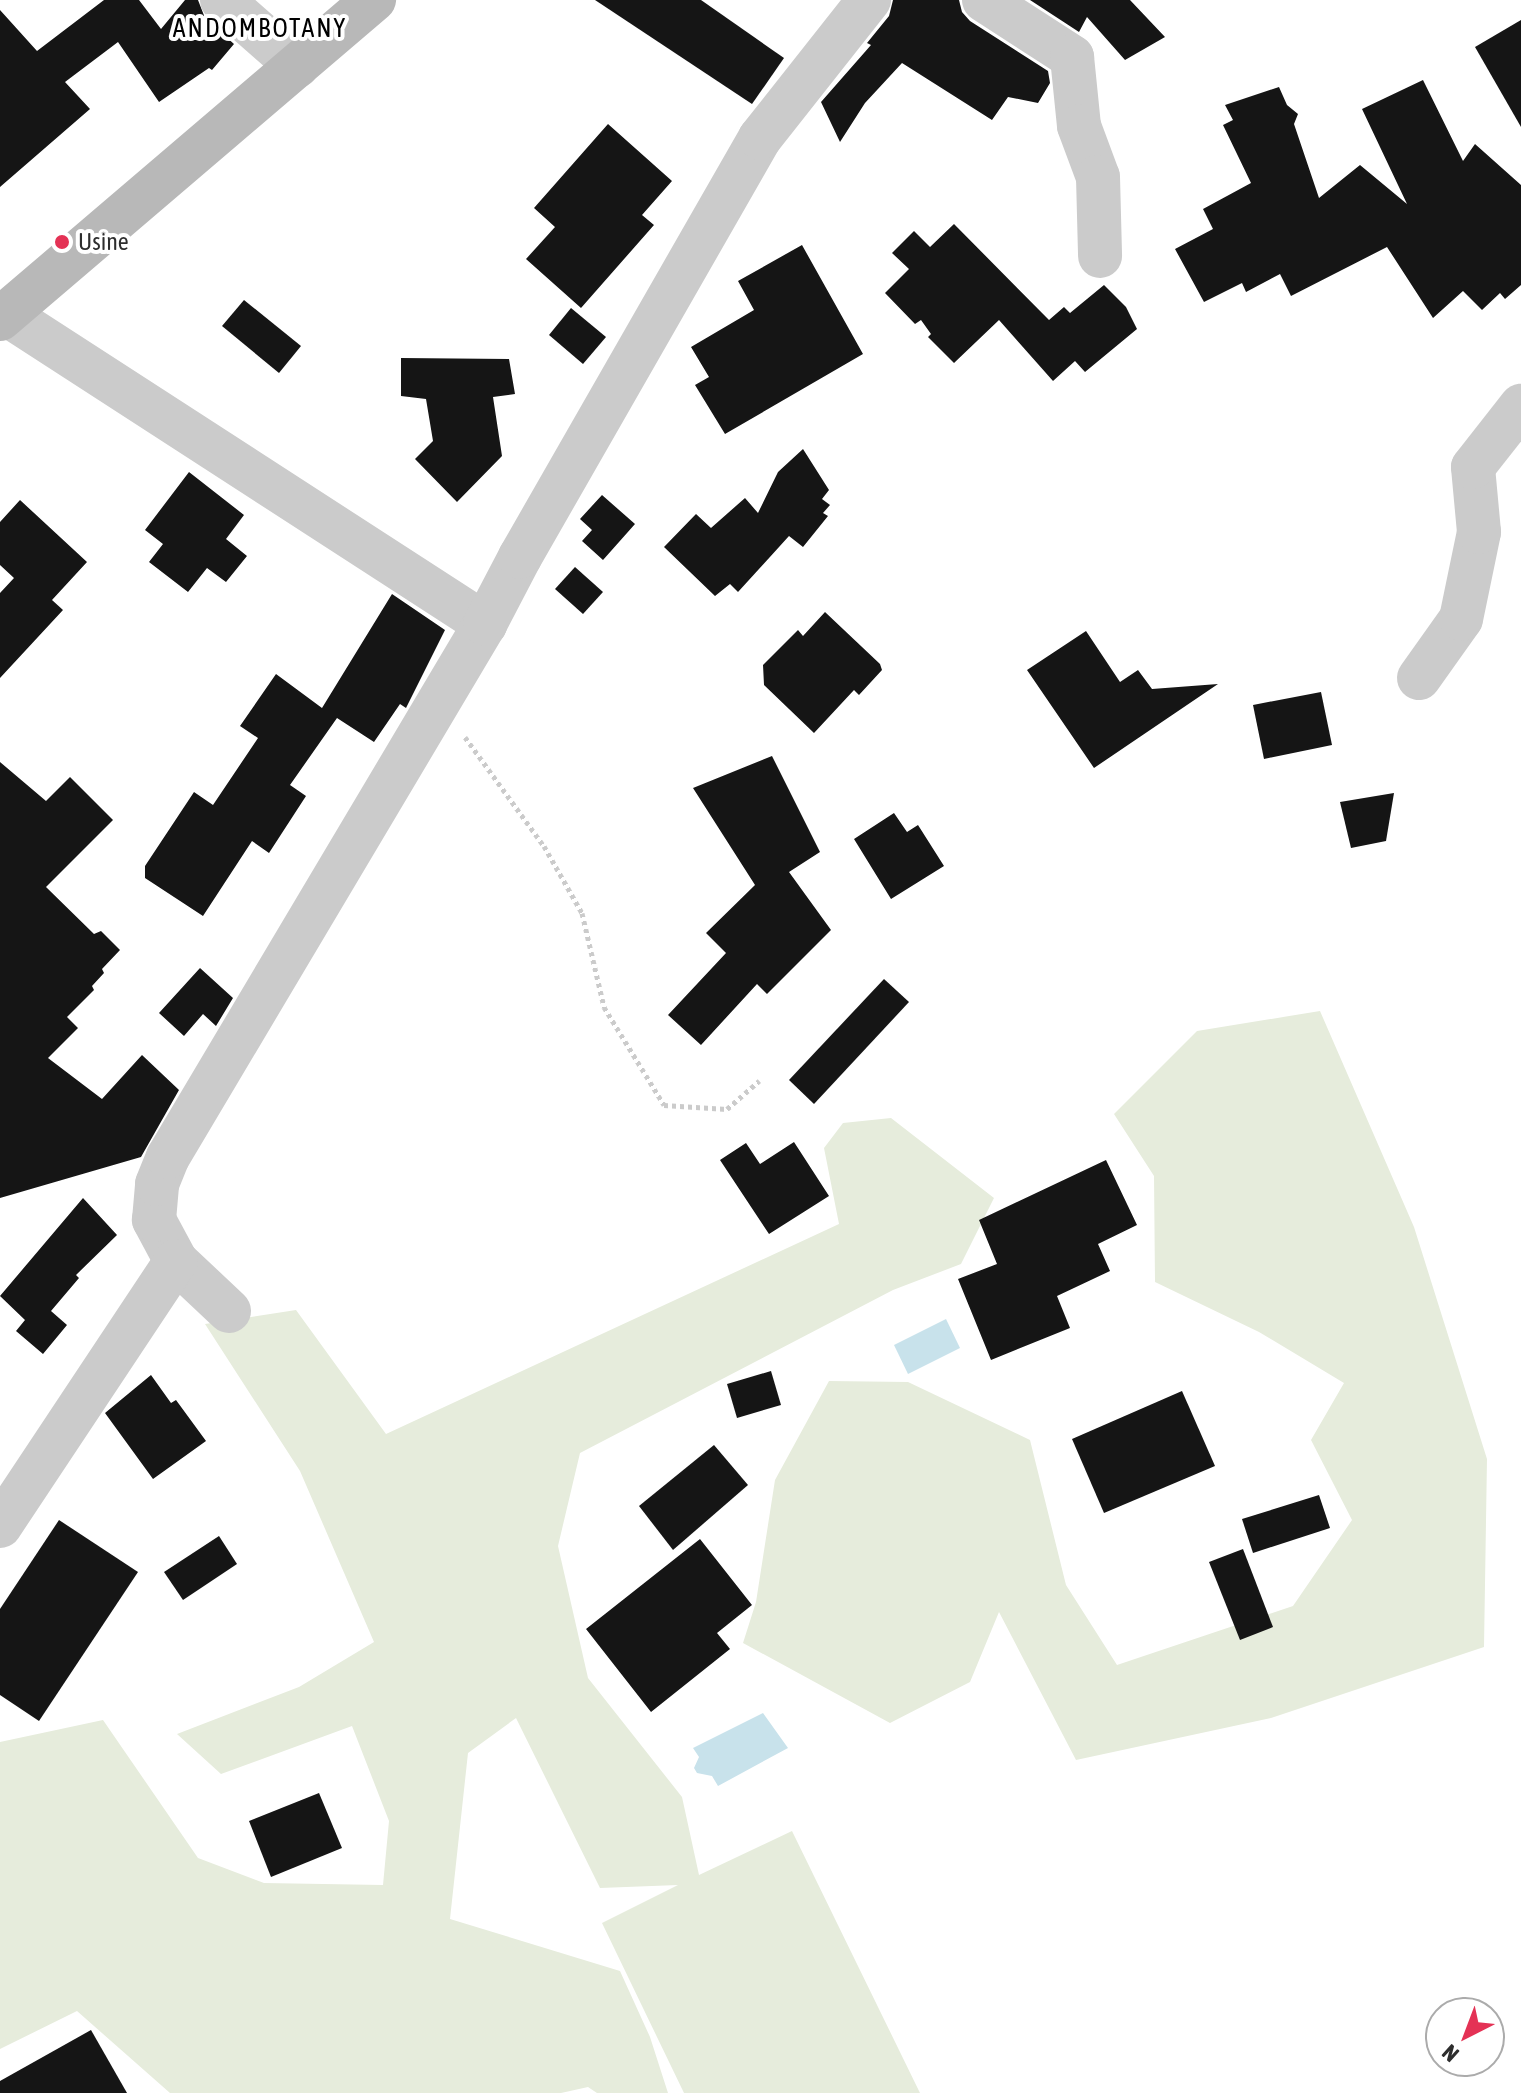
<!DOCTYPE html>
<style>
body{margin:0}
#map{position:relative;width:1521px;height:2093px;overflow:hidden;background:#fff;font-family:"Asap Condensed",sans-serif}
div>[style]{position:absolute}
.green>*{inset:0;background:#e6ecdc}
.water>*{inset:0;background:#c8e2eb}
.building>*{inset:0;background:#151515}
.path>*{height:5px;margin-top:-2.5px;transform-origin:0;background:repeating-linear-gradient(90deg,#cbcbcb 0 4px,transparent 0 8px)}
.minor>*{height:44px;margin:-22px;padding:0 22px;transform-origin:22px;border-radius:22px;background:#cbcbcb}
.secondary>*{height:44px;margin:-22px;padding:0 22px;transform-origin:22px;border-radius:22px;background:#b8b8b8}
.dots>*{width:22px;height:22px;translate:-50% -50%;box-sizing:border-box;border:4px solid #fff;border-radius:50%}
span{translate:-50% -50%;white-space:nowrap;text-align:center;line-height:1.15;-webkit-text-stroke:8px #fff;paint-order:stroke}
.poi-label{font-size:24px;color:#2e2e2e}
.left{translate:0 -50%;text-align:left}
.neighbourhood-label{font-size:26px;color:#000;letter-spacing:2px}
.north{position:absolute;left:1425px;top:1997px;width:80px;height:80px;box-sizing:border-box;background:#fff;border:2px solid #ababab;border-radius:50%;rotate:222deg;font-size:22px;font-weight:700;line-height:32px;text-align:center;color:#2e2e2e}
.north::after{content:'';display:block;margin:auto;width:28px;height:36px;background:#e43255;clip-path:polygon(50% 0,100% 100%,50% 72%,0 100%)}
</style>
<div id="map">
<div class="green">
<i style="clip-path:polygon(1320px 1011px,1414px 1227px,1487px 1459px,1484px 1647px,1271px 1718px,1076px 1760px,999px 1612px,970px 1682px,890px 1723px,743px 1643px,756px 1602px,775px 1480px,829px 1381px,908px 1382px,1030px 1440px,1066px 1585px,1117px 1665px,1293px 1606px,1352px 1520px,1311px 1440px,1344px 1383px,1259px 1332px,1155px 1282px,1154px 1176px,1114px 1114px,1197px 1031px)"></i>
<i style="clip-path:polygon(891px 1118px,994px 1198px,961px 1264px,893px 1290px,580px 1453px,558px 1546px,588px 1678px,682px 1797px,699px 1875px,792px 1831px,920px 2093px,684px 2093px,602px 1923px,678px 1885px,600px 1888px,516px 1718px,468px 1753px,450px 1919px,620px 1971px,650px 2037px,668px 2093px,597px 2093px,588px 2087px,561px 2093px,170px 2093px,77px 2011px,0 2049px,0 1742px,103px 1720px,198px 1858px,264px 1883px,383px 1885px,389px 1821px,352px 1726px,221px 1774px,177px 1734px,299px 1687px,374px 1642px,300px 1471px,205px 1324px,296px 1310px,386px 1434px,839px 1224px,824px 1148px,843px 1123px)"></i>
</div>
<div class="water">
<i style="clip-path:polygon(946px 1319px,960px 1348px,908px 1374px,894px 1345px)"></i>
<i style="clip-path:polygon(763px 1713px,788px 1748px,718px 1786px,712px 1776px,697px 1773px,694px 1768px,699px 1757px,693px 1748px)"></i>
</div>
<div class="building">
<i style="clip-path:polygon(104px 0,139px 0,161px 29px,185px 0,198px 0,205px 18px,234px 44px,212px 70px,209px 68px,159px 102px,118px 42px,65px 82px,90px 109px,0 187px,0 10px,37px 51px)"></i>
<i style="clip-path:polygon(595px 0,701px 0,784px 58px,752px 104px)"></i>
<i style="clip-path:polygon(893px 0,959px 0,962px 12px,970px 21px,1048px 71px,1050px 83px,1038px 103px,1008px 97px,992px 120px,902px 63px,865px 103px,840px 142px,821px 102px,871px 45px,867px 43px,889px 16px)"></i>
<i style="clip-path:polygon(1030px 0,1130px 0,1165px 37px,1125px 60px,1087px 17px,1079px 32px)"></i>
<i style="clip-path:polygon(1521px 20px,1521px 127px,1475px 47px)"></i>
<i style="clip-path:polygon(1423px 80px,1463px 161px,1475px 144px,1521px 185px,1521px 285px,1505px 299px,1500px 293px,1482px 310px,1463px 291px,1433px 318px,1387px 247px,1291px 296px,1280px 274px,1246px 292px,1242px 283px,1204px 302px,1175px 249px,1213px 229px,1203px 209px,1251px 183px,1223px 125px,1233px 120px,1225px 105px,1279px 87px,1287px 105px,1298px 114px,1294px 124px,1319px 198px,1360px 165px,1407px 204px,1362px 109px)"></i>
<i style="clip-path:polygon(608px 124px,672px 181px,642px 215px,654px 225px,581px 308px,526px 259px,555px 227px,534px 208px)"></i>
<i style="clip-path:polygon(954px 224px,1049px 320px,1064px 307px,1070px 313px,1104px 285px,1126px 307px,1137px 329px,1085px 372px,1075px 361px,1053px 381px,999px 320px,954px 363px,928px 337px,931px 334px,921px 320px,915px 324px,885px 293px,909px 269px,892px 253px,914px 231px,930px 247px)"></i>
<i style="clip-path:polygon(802px 245px,863px 354px,725px 434px,695px 385px,709px 377px,691px 347px,754px 310px,738px 281px)"></i>
<i style="clip-path:polygon(244px 300px,301px 346px,279px 373px,222px 326px)"></i>
<i style="clip-path:polygon(571px 308px,606px 337px,583px 364px,549px 335px)"></i>
<i style="clip-path:polygon(401px 358px,509px 359px,515px 394px,493px 397px,502px 456px,457px 502px,415px 459px,433px 441px,426px 399px,401px 396px)"></i>
<i style="clip-path:polygon(803px 449px,829px 490px,822px 499px,830px 505px,823px 513px,828px 516px,803px 547px,789px 536px,738px 592px,730px 584px,715px 596px,664px 547px,696px 514px,711px 528px,745px 498px,758px 513px,778px 472px)"></i>
<i style="clip-path:polygon(189px 472px,244px 515px,226px 539px,247px 556px,226px 582px,207px 568px,188px 592px,149px 562px,163px 544px,145px 530px)"></i>
<i style="clip-path:polygon(602px 495px,635px 524px,603px 560px,582px 541px,592px 530px,580px 519px)"></i>
<i style="clip-path:polygon(20px 500px,87px 562px,52px 600px,63px 610px,0 678px,0 593px,14px 578px,0 565px,0 522px)"></i>
<i style="clip-path:polygon(575px 567px,603px 592px,583px 614px,555px 589px)"></i>
<i style="clip-path:polygon(392px 594px,445px 630px,406px 708px,400px 704px,374px 742px,337px 718px,290px 785px,306px 796px,269px 853px,252px 841px,203px 916px,145px 878px,145px 866px,194px 792px,213px 805px,258px 738px,240px 726px,276px 674px,322px 708px)"></i>
<i style="clip-path:polygon(825px 612px,880px 664px,882px 670px,859px 695px,854px 690px,814px 733px,764px 685px,763px 665px,798px 630px,803px 636px)"></i>
<i style="clip-path:polygon(1086px 631px,1120px 682px,1138px 670px,1152px 689px,1218px 684px,1094px 768px,1027px 670px)"></i>
<i style="clip-path:polygon(1321px 692px,1332px 745px,1264px 759px,1253px 705px)"></i>
<i style="clip-path:polygon(772px 756px,820px 852px,789px 872px,831px 930px,767px 994px,757px 984px,701px 1045px,668px 1015px,726px 953px,706px 933px,755px 885px,693px 788px)"></i>
<i style="clip-path:polygon(0 762px,46px 801px,70px 777px,113px 820px,46px 887px,94px 934px,101px 931px,120px 950px,102px 969px,104px 973px,92px 986px,94px 990px,67px 1017px,78px 1028px,48px 1058px,102px 1099px,142px 1055px,179px 1090px,141px 1157px,0 1198px)"></i>
<i style="clip-path:polygon(1394px 793px,1386px 841px,1351px 848px,1340px 802px)"></i>
<i style="clip-path:polygon(894px 813px,907px 832px,918px 825px,944px 866px,891px 899px,854px 839px)"></i>
<i style="clip-path:polygon(200px 968px,233px 998px,216px 1026px,203px 1014px,184px 1036px,159px 1013px)"></i>
<i style="clip-path:polygon(884px 979px,909px 1002px,814px 1104px,789px 1080px)"></i>
<i style="clip-path:polygon(794px 1142px,829px 1196px,769px 1234px,720px 1160px,746px 1143px,760px 1164px)"></i>
<i style="clip-path:polygon(1106px 1160px,1137px 1225px,1098px 1244px,1110px 1271px,1057px 1296px,1070px 1328px,991px 1360px,958px 1279px,997px 1264px,979px 1220px)"></i>
<i style="clip-path:polygon(83px 1198px,117px 1235px,76px 1275px,79px 1278px,51px 1311px,67px 1325px,43px 1354px,16px 1331px,25px 1320px,0 1296px)"></i>
<i style="clip-path:polygon(771px 1371px,781px 1405px,737px 1418px,727px 1384px)"></i>
<i style="clip-path:polygon(151px 1375px,171px 1403px,176px 1400px,206px 1441px,153px 1479px,105px 1413px)"></i>
<i style="clip-path:polygon(1182px 1391px,1215px 1466px,1104px 1513px,1072px 1439px)"></i>
<i style="clip-path:polygon(714px 1445px,748px 1485px,673px 1550px,639px 1506px)"></i>
<i style="clip-path:polygon(1319px 1495px,1330px 1528px,1253px 1553px,1242px 1519px)"></i>
<i style="clip-path:polygon(59px 1520px,138px 1572px,39px 1721px,0 1695px,0 1609px)"></i>
<i style="clip-path:polygon(219px 1536px,237px 1564px,183px 1600px,164px 1572px)"></i>
<i style="clip-path:polygon(700px 1539px,752px 1605px,717px 1633px,730px 1649px,651px 1712px,586px 1629px)"></i>
<i style="clip-path:polygon(1243px 1549px,1273px 1627px,1240px 1640px,1209px 1562px)"></i>
<i style="clip-path:polygon(319px 1793px,342px 1848px,271px 1877px,249px 1821px)"></i>
<i style="clip-path:polygon(91px 2030px,127px 2093px,0 2093px,0 2081px)"></i>
</div>
<div class="path">
<i style="left:465px;top:737px;width:135px;rotate:54.1deg"></i>
<i style="left:544px;top:846px;width:77px;rotate:60.4deg"></i>
<i style="left:582px;top:913px;width:97px;rotate:76.8deg"></i>
<i style="left:604px;top:1007px;width:115px;rotate:58.5deg"></i>
<i style="left:664px;top:1105px;width:63px;rotate:3.6deg"></i>
<i style="left:727px;top:1109px;width:43px;rotate:-41.2deg"></i>
</div>
<div class="minor">
<i style="left:222px;top:0;width:100px;rotate:41.3deg"></i>
<i style="left:984px;top:0;width:105px;rotate:32.9deg"></i>
<i style="left:1072px;top:57px;width:69px;rotate:84.2deg"></i>
<i style="left:1079px;top:126px;width:54px;rotate:69.6deg"></i>
<i style="left:1098px;top:177px;width:79px;rotate:88.5deg"></i>
<i style="left:6px;top:314px;width:571px;rotate:32.91deg"></i>
<i style="left:1419px;top:678px;width:72px;rotate:-54.6deg"></i>
<i style="left:1461px;top:619px;width:89px;rotate:-78.3deg"></i>
<i style="left:1479px;top:532px;width:65px;rotate:-95.3deg"></i>
<i style="left:1473px;top:467px;width:78px;rotate:-51.8deg"></i>
<i style="left:229px;top:1311px;width:73px;rotate:-136.7deg"></i>
<i style="left:176px;top:1261px;width:47px;rotate:-118.2deg"></i>
<i style="left:154px;top:1220px;width:36px;rotate:-85deg"></i>
<i style="left:157px;top:1184px;width:29px;rotate:-68deg"></i>
<i style="left:168px;top:1157px;width:620px;rotate:-59.26deg"></i>
<i style="left:485px;top:624px;width:76px;rotate:-62.4deg"></i>
<i style="left:520px;top:557px;width:483px;rotate:-60.2deg"></i>
<i style="left:760px;top:138px;width:176px;rotate:-51.7deg"></i>
<i style="left:0;top:1526px;width:318px;rotate:-56.4deg"></i>
</div>
<div class="secondary">
<i style="left:0;top:319px;width:492px;rotate:-40.5deg"></i>
</div>
<div class="dots">
<i style="left:62px;top:242px;background:#e43255"></i>
</div>
<div class="poi-label">
<span class="left" style="left:78px;top:242px">Usine</span>
</div>
<div class="neighbourhood-label">
<span style="left:260px;top:29px">ANDOMBOTANY</span>
</div>
<div class="north">N</div>
</div>
